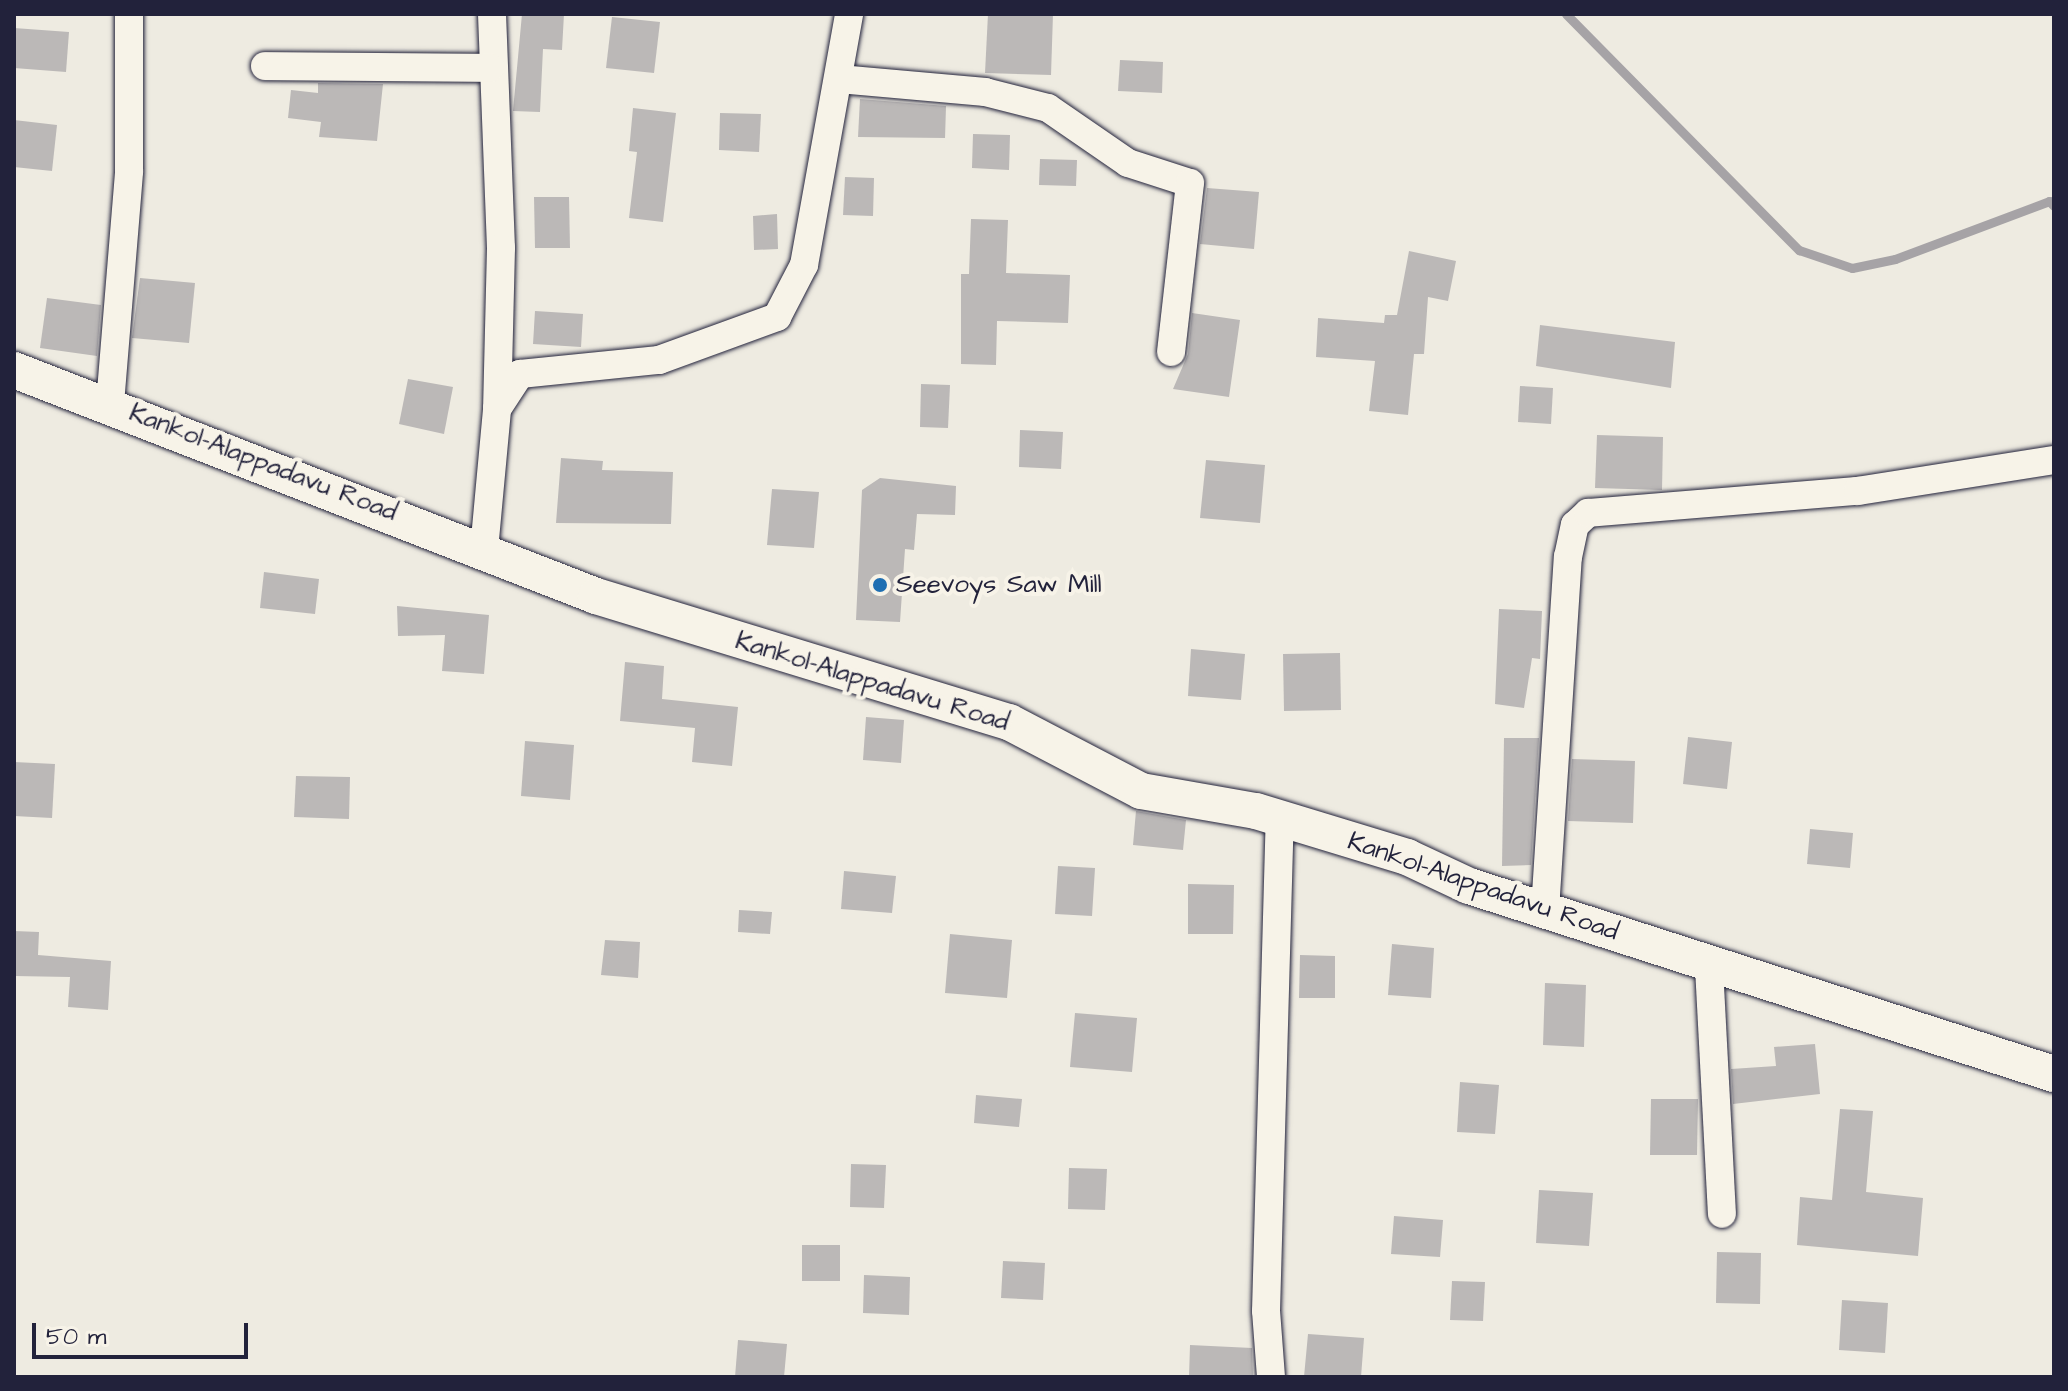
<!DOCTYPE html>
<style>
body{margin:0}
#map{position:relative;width:2068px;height:1391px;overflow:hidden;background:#eeebe1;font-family:"Architects Daughter",sans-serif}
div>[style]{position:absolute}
.stream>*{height:9px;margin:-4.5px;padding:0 4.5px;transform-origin:4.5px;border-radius:4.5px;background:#a6a3a6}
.building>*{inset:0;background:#bbb8b7}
.roads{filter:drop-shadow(0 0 2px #22223b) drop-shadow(0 0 2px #22223b)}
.minor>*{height:28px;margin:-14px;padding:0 14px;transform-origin:14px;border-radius:14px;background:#f7f3e8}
.major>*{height:36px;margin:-18px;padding:0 18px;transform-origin:18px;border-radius:18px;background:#f7f3e8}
.dots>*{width:22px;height:22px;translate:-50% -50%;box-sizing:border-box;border:4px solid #f7f3e8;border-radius:50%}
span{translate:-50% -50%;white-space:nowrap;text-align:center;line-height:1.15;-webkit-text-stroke:8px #f7f3e8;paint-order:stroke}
.street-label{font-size:26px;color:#22223b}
.poi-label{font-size:26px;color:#22223b}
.left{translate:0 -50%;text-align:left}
.frame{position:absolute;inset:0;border:16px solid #22223b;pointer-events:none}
.scale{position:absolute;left:32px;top:1323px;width:216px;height:36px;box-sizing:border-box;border:4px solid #22223b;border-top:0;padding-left:10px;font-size:24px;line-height:28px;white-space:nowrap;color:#22223b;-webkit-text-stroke:6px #f7f3e8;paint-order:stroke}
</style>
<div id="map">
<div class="stream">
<i style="left:1566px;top:14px;width:332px;rotate:45.4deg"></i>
<i style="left:1799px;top:250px;width:56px;rotate:18.8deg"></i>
<i style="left:1852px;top:268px;width:44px;rotate:-11.8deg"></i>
<i style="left:1895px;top:259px;width:165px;rotate:-20.6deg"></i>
<i style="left:2049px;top:201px;width:7px;rotate:45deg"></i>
</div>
<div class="building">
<i style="clip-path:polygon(522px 14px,564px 14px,562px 50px,543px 49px,540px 112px,513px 111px)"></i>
<i style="clip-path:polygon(988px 14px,1053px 14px,1051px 75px,985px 73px)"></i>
<i style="clip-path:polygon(612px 17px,660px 22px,654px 73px,606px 68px)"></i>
<i style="clip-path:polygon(14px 28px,69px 32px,66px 72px,14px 68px)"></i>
<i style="clip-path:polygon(1120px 60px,1163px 62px,1162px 93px,1118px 91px)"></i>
<i style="clip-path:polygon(318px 83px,383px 84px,377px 141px,319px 137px,321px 122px,288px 118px,291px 90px,318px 93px)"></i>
<i style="clip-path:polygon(860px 99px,946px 106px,945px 138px,858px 137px)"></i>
<i style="clip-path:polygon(633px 108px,676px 113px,663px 222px,629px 218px,637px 152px,629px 151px)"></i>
<i style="clip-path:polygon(720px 113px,761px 114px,759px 152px,719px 150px)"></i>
<i style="clip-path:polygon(14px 120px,57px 125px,52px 171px,14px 167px)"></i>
<i style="clip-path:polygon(973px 134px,1010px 135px,1009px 170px,972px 168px)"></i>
<i style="clip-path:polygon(1040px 159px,1077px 160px,1076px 186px,1039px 185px)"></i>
<i style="clip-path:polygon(845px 177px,874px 178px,873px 216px,843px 215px)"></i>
<i style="clip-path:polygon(1207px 188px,1259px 192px,1254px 249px,1200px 244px)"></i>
<i style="clip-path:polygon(534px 197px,569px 197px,570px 248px,535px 248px)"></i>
<i style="clip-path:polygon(777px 214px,778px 249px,754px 250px,753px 216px)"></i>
<i style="clip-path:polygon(971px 219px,1008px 220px,1006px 273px,1070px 275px,1068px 323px,997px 321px,996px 365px,961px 364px,961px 274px,969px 274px)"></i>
<i style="clip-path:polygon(1409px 251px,1456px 261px,1448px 301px,1428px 297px,1424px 354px,1414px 354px,1408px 415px,1369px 411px,1375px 361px,1316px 357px,1318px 318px,1384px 323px,1385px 315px,1397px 315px)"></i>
<i style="clip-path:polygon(140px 278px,195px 283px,189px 343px,132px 338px)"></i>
<i style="clip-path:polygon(47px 298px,101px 305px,97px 356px,40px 348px)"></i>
<i style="clip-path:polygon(535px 311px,583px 314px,581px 347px,533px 344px)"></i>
<i style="clip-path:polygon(1192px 313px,1240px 320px,1229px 397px,1173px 389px,1188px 354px)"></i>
<i style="clip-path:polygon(1540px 325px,1675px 342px,1671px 388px,1536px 366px)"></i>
<i style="clip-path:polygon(408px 379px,453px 387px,444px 434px,399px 424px)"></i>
<i style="clip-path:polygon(921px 384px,950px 385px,948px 428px,920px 427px)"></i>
<i style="clip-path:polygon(1520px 386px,1553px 388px,1551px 424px,1518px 422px)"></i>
<i style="clip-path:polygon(1020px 430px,1063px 432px,1061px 469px,1019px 467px)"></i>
<i style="clip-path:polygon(1597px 435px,1663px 437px,1662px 490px,1595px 488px)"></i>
<i style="clip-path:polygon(561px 458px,603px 461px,602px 470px,673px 472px,671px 524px,556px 523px)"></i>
<i style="clip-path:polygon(1206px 460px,1265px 465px,1260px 523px,1200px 518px)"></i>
<i style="clip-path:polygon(880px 478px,956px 486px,955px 515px,917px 514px,914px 550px,905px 549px,900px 622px,856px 620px,862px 490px)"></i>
<i style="clip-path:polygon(772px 489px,819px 492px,814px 548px,767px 545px)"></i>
<i style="clip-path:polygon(264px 572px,319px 579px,315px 614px,260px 608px)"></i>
<i style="clip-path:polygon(397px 606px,489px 615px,484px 674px,442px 671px,445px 635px,398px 636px)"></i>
<i style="clip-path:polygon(1499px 609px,1542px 611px,1540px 659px,1532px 658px,1524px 708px,1495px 704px)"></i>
<i style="clip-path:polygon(1191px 649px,1245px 654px,1241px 700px,1188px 696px)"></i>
<i style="clip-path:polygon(1340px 653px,1341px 710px,1284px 711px,1283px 654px)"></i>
<i style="clip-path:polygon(625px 662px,664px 666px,662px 699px,738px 707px,732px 766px,692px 762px,695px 728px,620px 721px)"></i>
<i style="clip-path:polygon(866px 717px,904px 720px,901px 763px,863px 760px)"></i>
<i style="clip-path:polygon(1688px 737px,1732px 742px,1727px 789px,1683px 784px)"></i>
<i style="clip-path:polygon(1504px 738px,1539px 738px,1531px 865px,1502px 866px)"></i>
<i style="clip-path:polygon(525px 741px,574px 745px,570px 800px,521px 796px)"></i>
<i style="clip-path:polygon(1572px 759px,1635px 761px,1633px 823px,1568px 821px)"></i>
<i style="clip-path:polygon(14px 762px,55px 764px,52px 818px,14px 816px)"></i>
<i style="clip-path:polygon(296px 776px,350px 777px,349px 819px,294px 817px)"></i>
<i style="clip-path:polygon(1136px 811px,1186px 820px,1183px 850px,1133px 845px)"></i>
<i style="clip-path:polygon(1810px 829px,1853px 833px,1850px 868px,1807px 864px)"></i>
<i style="clip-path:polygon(1058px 866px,1095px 868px,1092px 916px,1055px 914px)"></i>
<i style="clip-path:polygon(844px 871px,896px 876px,892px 913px,841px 909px)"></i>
<i style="clip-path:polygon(1188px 884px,1234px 885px,1233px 934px,1188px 934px)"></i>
<i style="clip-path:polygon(739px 910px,772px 912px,770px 934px,738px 932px)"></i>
<i style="clip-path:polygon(14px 931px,39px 932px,38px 955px,111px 961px,108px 1010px,68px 1007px,70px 977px,14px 976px)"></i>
<i style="clip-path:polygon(950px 934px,1012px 940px,1007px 998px,945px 993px)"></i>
<i style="clip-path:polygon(605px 940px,640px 942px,638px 978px,601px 975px)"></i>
<i style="clip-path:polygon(1392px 944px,1434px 948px,1431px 998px,1388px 995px)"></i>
<i style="clip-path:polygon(1300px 955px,1335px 956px,1335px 998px,1299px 998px)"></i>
<i style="clip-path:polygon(1545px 983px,1586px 985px,1584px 1047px,1543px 1045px)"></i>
<i style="clip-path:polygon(1075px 1013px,1137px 1018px,1132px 1072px,1070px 1067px)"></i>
<i style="clip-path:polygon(1815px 1044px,1820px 1094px,1733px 1104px,1731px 1069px,1776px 1066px,1774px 1047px)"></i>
<i style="clip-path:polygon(1460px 1082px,1499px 1085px,1495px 1134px,1457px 1132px)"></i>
<i style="clip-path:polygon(976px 1095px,1022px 1099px,1019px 1127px,974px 1123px)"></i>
<i style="clip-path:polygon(1651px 1099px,1698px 1099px,1697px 1155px,1650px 1155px)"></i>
<i style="clip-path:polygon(1840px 1109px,1873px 1111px,1866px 1192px,1923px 1198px,1918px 1256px,1797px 1245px,1800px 1197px,1832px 1200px)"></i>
<i style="clip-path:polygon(851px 1164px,886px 1165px,884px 1208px,850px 1207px)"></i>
<i style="clip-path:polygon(1069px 1168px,1107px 1169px,1105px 1210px,1068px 1209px)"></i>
<i style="clip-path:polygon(1539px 1190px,1593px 1193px,1589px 1246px,1536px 1243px)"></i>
<i style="clip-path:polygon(1394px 1216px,1443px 1220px,1440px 1257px,1391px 1254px)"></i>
<i style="clip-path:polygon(802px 1245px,840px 1245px,840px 1281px,802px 1281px)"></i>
<i style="clip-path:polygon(1717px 1252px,1761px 1253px,1760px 1304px,1716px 1303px)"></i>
<i style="clip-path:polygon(1003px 1261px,1045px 1263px,1043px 1300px,1001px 1298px)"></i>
<i style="clip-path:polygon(864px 1275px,910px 1277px,909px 1315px,863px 1313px)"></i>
<i style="clip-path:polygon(1452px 1281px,1485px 1282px,1483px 1321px,1450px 1320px)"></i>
<i style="clip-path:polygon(1842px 1300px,1888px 1303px,1885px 1353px,1839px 1350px)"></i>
<i style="clip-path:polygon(1308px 1334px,1364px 1338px,1361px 1377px,1304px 1377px)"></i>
<i style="clip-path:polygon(738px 1340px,787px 1344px,784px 1377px,735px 1377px)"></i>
<i style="clip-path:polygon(1190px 1345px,1252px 1348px,1253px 1377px,1189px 1377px)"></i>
</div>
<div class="roads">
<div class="minor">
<i style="left:492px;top:14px;width:234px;rotate:87.8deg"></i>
<i style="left:501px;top:248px;width:160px;rotate:91.4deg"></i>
<i style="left:265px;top:66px;width:225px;rotate:0.5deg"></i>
<i style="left:839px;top:79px;width:147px;rotate:5.1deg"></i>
<i style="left:985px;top:92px;width:65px;rotate:14.3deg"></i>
<i style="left:1048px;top:108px;width:97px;rotate:34.5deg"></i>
<i style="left:1128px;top:163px;width:65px;rotate:17.9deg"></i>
<i style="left:1190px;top:183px;width:170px;rotate:96.4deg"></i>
<i style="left:110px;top:404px;width:234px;rotate:-85.3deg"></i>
<i style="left:129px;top:171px;width:157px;rotate:-90deg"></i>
<i style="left:484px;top:550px;width:142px;rotate:-84.7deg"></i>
<i style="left:497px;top:409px;width:42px;rotate:-56.7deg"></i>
<i style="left:520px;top:374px;width:140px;rotate:-5.8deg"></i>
<i style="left:659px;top:360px;width:126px;rotate:-20deg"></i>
<i style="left:777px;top:317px;width:59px;rotate:-62.6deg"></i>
<i style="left:804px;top:265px;width:255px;rotate:-79.8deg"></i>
<i style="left:1545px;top:910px;width:354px;rotate:-86.3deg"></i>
<i style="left:1568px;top:557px;width:33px;rotate:-78deg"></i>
<i style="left:1575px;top:525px;width:18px;rotate:-43deg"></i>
<i style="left:1588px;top:513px;width:271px;rotate:-4.7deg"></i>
<i style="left:1858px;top:491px;width:198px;rotate:-9deg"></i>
<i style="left:1709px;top:967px;width:247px;rotate:87deg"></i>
<i style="left:1271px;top:1377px;width:66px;rotate:-94.3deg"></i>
<i style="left:1266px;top:1311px;width:493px;rotate:-88.4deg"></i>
</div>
<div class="major">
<i style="left:14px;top:370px;width:624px;rotate:21.22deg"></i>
<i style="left:596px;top:596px;width:432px;rotate:17deg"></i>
<i style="left:1009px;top:722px;width:149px;rotate:27.6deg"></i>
<i style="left:1141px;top:791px;width:117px;rotate:9.9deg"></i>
<i style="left:1256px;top:811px;width:158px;rotate:16.9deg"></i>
<i style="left:1407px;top:857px;width:68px;rotate:25.1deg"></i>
<i style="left:1469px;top:886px;width:614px;rotate:17.82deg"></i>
</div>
</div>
<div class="dots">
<i style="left:880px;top:585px;background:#1f6fb2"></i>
</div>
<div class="street-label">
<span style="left:263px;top:463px;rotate:21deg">Kankol-Alappadavu Road</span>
<span style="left:872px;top:682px;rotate:17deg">Kankol-Alappadavu Road</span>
<span style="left:1483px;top:887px;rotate:19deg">Kankol-Alappadavu Road</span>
</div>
<div class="poi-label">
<span class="left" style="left:896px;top:585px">Seevoys Saw Mill</span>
</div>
<div class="frame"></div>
<div class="scale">50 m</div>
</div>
